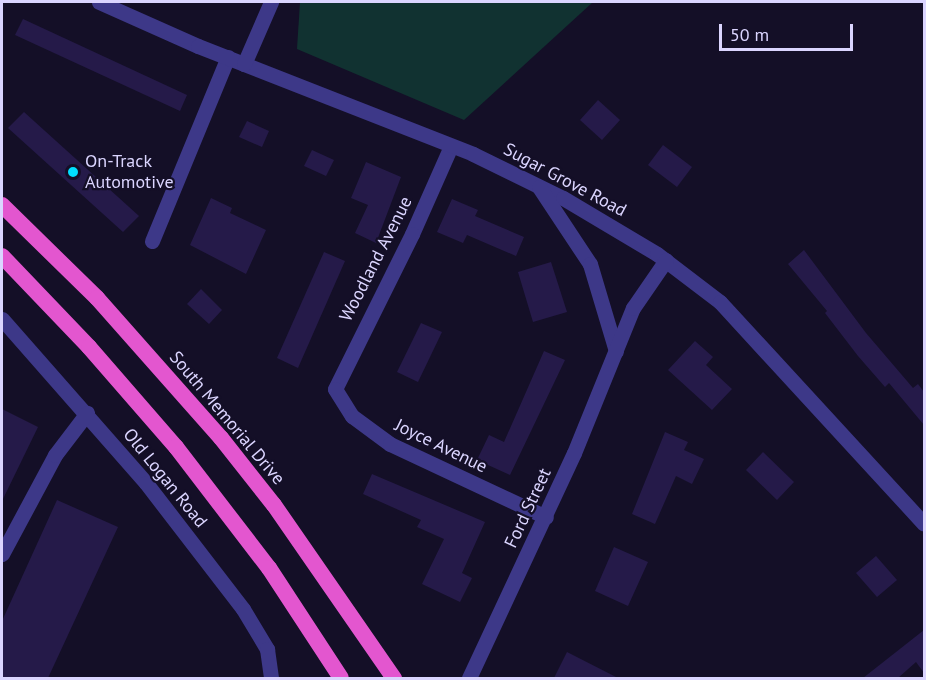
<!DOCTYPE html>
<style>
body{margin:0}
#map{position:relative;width:926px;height:680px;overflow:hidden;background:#140f27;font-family:"PT Sans",sans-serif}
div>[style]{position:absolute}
.green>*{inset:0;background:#113231}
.building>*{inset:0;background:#251a49}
.minor>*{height:15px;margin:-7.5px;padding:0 7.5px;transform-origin:7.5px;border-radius:7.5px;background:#3d3888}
.tertiary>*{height:15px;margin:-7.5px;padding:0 7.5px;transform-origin:7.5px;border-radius:7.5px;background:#3d3888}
.trunk>*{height:16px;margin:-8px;padding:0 8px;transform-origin:8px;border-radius:8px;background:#e356cf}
.dots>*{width:16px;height:16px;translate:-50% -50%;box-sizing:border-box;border:3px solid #140f27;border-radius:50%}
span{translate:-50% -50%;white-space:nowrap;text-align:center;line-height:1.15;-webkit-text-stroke:4.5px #140f27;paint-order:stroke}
.poi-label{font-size:18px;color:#dbd5ff}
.left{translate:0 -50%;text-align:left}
.street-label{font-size:18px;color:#dbd5ff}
.frame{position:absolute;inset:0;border:3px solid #dbd5ff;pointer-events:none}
.scale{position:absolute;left:719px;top:24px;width:134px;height:27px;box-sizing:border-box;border:3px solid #dbd5ff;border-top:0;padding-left:8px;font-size:18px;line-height:21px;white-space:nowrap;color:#dbd5ff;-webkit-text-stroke:4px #140f27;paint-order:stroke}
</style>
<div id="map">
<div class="green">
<i style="clip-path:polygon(300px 2px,593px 2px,464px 120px,297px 49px)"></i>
</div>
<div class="building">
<i style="clip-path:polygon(23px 19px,187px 95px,180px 111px,15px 35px)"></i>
<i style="clip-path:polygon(598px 100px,620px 120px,602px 140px,580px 120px)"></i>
<i style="clip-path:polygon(24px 112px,139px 216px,123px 232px,8px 128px)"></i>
<i style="clip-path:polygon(247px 121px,269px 131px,262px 147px,239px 137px)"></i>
<i style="clip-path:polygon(663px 145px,692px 167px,677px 187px,648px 165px)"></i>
<i style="clip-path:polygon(312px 150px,334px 160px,326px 176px,304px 166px)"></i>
<i style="clip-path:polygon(366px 162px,401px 177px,376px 243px,355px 233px,368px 205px,351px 198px)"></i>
<i style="clip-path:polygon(211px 198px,232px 208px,230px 213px,266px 230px,246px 274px,190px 245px)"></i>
<i style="clip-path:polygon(452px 199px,478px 210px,475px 216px,524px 237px,516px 256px,467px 235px,463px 243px,437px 232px)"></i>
<i style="clip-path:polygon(804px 250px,866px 333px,913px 388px,918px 384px,924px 392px,924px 425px,889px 383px,885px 387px,858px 356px,825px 313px,827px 311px,788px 264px)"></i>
<i style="clip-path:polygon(324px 252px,345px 261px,298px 368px,277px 358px)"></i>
<i style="clip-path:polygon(551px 262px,567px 312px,533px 322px,518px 272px)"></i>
<i style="clip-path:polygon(201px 289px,222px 310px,209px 324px,187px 304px)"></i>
<i style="clip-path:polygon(421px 323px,442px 332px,418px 382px,397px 372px)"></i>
<i style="clip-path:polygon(695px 341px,713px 357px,706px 365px,732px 389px,712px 410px,668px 370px)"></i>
<i style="clip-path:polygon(544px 351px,565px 360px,510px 475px,477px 460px,489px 435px,504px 442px)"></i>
<i style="clip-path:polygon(2px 409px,38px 427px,2px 501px)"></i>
<i style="clip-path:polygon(665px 432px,688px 442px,684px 450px,704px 459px,692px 484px,676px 476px,655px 524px,632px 514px)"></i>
<i style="clip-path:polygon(763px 452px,794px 482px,777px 500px,746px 470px)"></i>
<i style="clip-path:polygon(372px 474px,485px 522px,462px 573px,472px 578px,460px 602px,422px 584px,444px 539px,417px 527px,421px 520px,363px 494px)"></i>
<i style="clip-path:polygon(57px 500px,118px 527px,48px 678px,2px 678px,2px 621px)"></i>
<i style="clip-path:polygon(614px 547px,648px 562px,628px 606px,595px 591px)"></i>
<i style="clip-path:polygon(876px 556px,897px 580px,877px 597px,856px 573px)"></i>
<i style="clip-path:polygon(924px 630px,924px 673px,916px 662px,898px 678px,863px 678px)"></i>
<i style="clip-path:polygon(567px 652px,618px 678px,554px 678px)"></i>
</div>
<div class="minor">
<i style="left:451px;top:146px;width:96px;rotate:113.9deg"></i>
<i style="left:412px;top:234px;width:173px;rotate:116.4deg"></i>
<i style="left:335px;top:389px;width:32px;rotate:58deg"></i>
<i style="left:352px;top:416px;width:47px;rotate:36.4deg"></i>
<i style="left:390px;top:444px;width:172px;rotate:25.1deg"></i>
<i style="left:152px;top:241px;width:199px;rotate:-67.6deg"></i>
<i style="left:2px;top:319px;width:218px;rotate:48.7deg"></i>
<i style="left:146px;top:483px;width:159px;rotate:52.4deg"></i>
<i style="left:243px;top:609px;width:47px;rotate:59deg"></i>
<i style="left:267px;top:649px;width:29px;rotate:82deg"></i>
<i style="left:2px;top:554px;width:112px;rotate:-61.8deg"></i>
<i style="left:55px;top:455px;width:53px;rotate:-52.7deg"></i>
</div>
<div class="tertiary">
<i style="left:99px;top:2px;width:108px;rotate:24deg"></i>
<i style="left:198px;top:46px;width:295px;rotate:21.4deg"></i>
<i style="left:473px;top:154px;width:100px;rotate:26.1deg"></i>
<i style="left:563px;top:198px;width:109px;rotate:30.8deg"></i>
<i style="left:657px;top:254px;width:79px;rotate:37.3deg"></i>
<i style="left:720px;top:302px;width:301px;rotate:47.4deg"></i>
<i style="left:244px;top:64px;width:68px;rotate:-66.5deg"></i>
<i style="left:539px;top:187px;width:92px;rotate:56.5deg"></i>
<i style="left:590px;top:264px;width:91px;rotate:73.4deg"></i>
<i style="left:469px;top:678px;width:248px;rotate:-65deg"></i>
<i style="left:574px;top:453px;width:157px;rotate:-67.9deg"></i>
<i style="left:633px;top:308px;width:58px;rotate:-55.5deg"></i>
</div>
<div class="trunk">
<i style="left:2px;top:205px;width:133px;rotate:44.4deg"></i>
<i style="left:97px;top:298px;width:187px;rotate:48.5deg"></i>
<i style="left:221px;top:438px;width:85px;rotate:51.7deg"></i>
<i style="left:274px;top:505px;width:211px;rotate:55.3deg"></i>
<i style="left:2px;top:256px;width:126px;rotate:46.3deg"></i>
<i style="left:89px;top:347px;width:133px;rotate:49deg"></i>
<i style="left:176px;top:447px;width:153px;rotate:52.5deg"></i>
<i style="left:269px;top:568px;width:131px;rotate:56.8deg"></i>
</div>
<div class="dots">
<i style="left:73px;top:172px;background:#01deff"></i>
</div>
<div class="poi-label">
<span class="left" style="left:85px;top:172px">On-Track<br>Automotive</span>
</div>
<div class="street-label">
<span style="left:565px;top:180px;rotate:28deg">Sugar Grove Road</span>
<span style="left:376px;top:259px;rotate:-63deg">Woodland Avenue</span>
<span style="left:227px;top:418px;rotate:50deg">South Memorial Drive</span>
<span style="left:441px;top:446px;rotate:26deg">Joyce Avenue</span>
<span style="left:165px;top:478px;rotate:51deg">Old Logan Road</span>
<span style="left:528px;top:508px;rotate:-65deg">Ford Street</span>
</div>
<div class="frame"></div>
<div class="scale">50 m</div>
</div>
